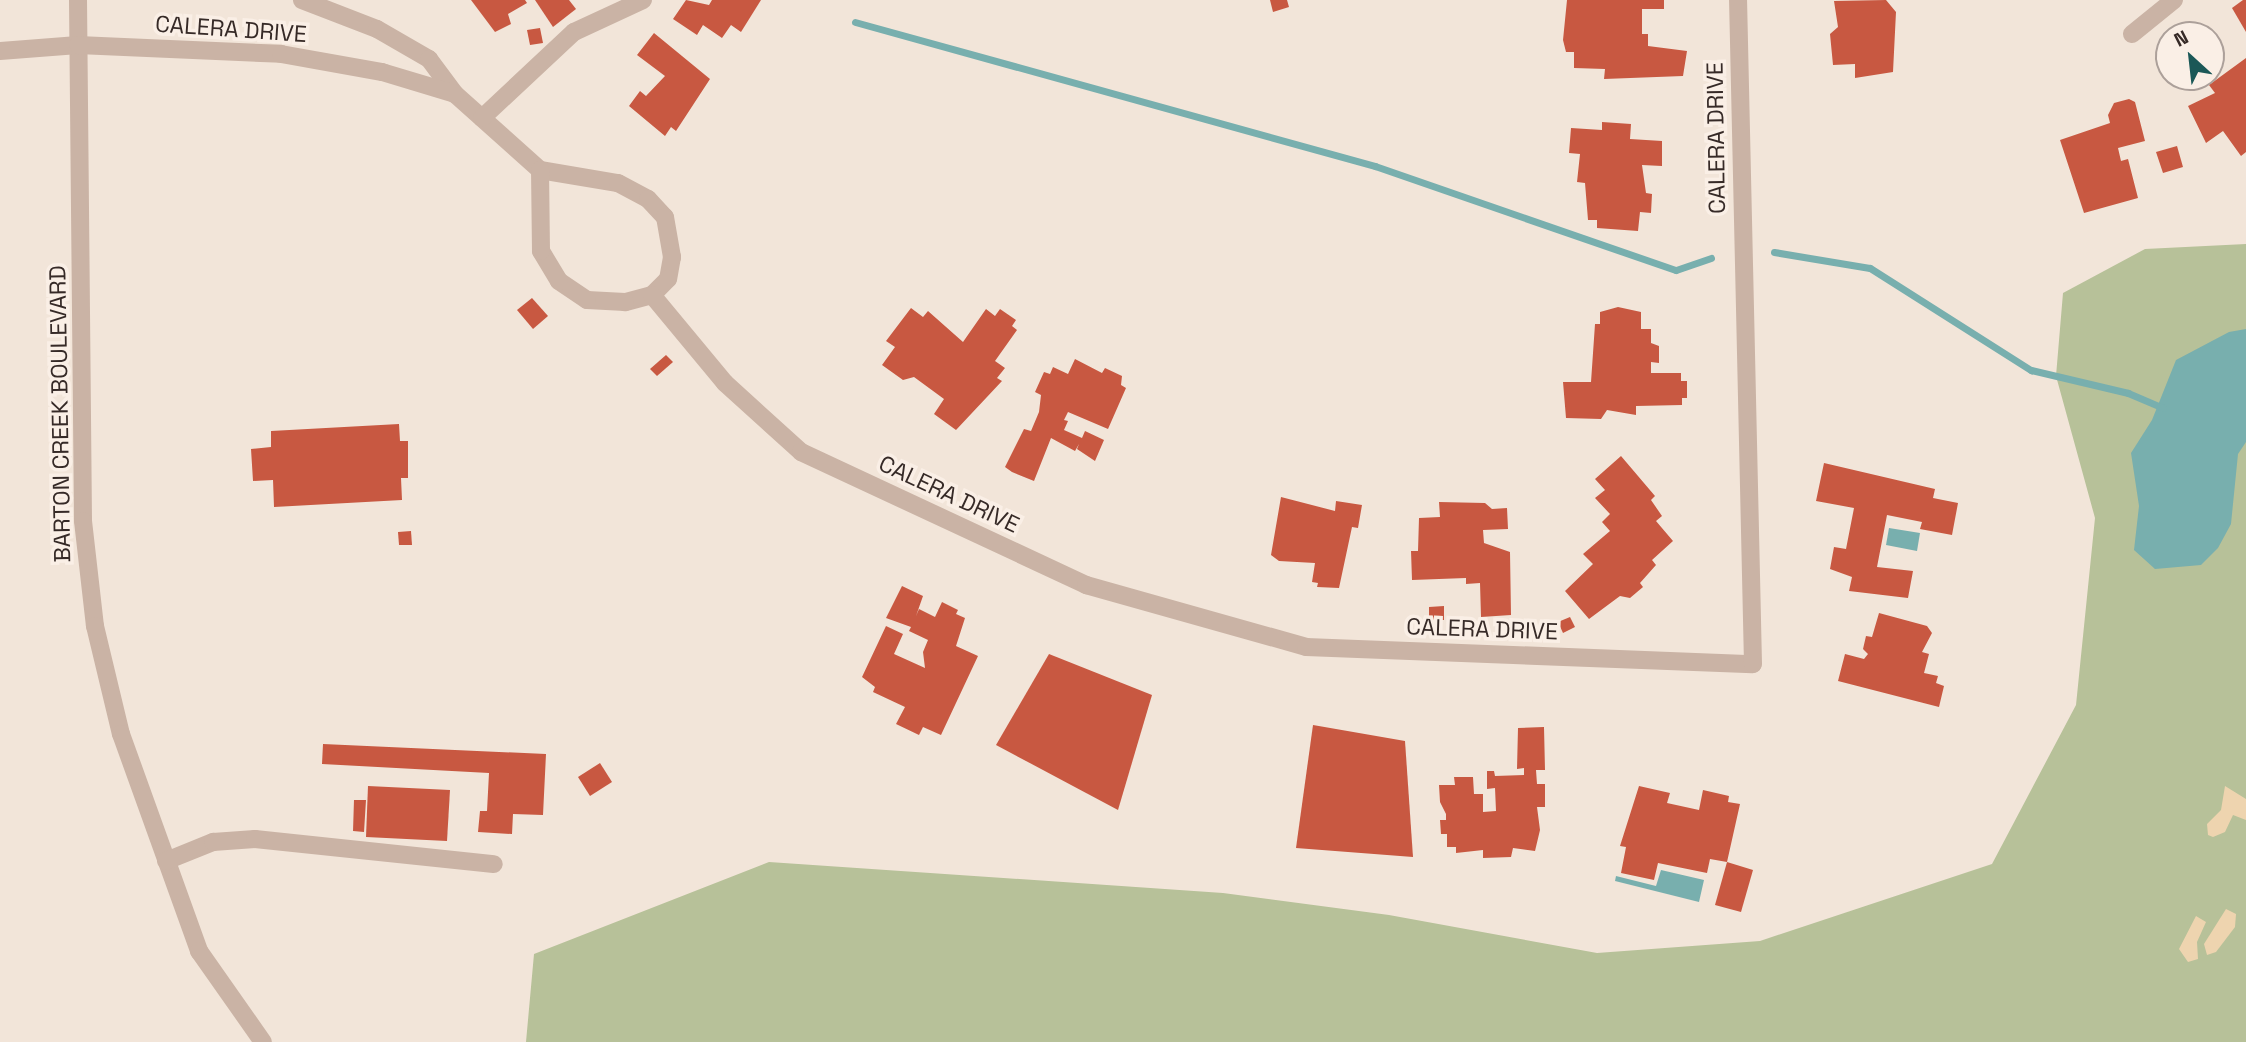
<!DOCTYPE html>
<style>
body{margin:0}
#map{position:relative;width:2246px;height:1042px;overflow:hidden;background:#f2e5d9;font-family:"Space Grotesk",sans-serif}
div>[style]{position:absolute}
.green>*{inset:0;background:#b7c199}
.sand>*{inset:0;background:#eed4af}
.water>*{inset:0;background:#78afae}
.stream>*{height:7px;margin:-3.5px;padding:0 3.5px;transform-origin:3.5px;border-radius:3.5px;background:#78afae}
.building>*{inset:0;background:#c85841}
.minor>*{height:18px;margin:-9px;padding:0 9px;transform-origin:9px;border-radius:9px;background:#cab3a5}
span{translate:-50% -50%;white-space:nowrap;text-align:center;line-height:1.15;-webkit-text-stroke:7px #faefe6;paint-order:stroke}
.street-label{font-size:23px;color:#362a27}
.north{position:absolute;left:2155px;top:21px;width:70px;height:70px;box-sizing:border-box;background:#faefe6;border:2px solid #aca09a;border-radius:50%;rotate:333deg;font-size:19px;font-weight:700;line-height:28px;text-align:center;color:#362a27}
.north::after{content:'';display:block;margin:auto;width:24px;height:32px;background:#1b5857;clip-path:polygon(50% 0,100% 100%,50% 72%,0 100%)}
</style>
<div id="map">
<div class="green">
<i style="clip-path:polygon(2246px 244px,2246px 1042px,526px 1042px,534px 954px,769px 862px,1223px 893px,1389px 915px,1597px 953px,1760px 941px,1992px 864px,2076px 705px,2095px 518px,2056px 376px,2063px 293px,2145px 249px)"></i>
</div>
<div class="sand">
<i style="clip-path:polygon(2225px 786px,2246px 799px,2246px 820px,2233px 815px,2225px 832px,2213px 837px,2208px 835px,2207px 824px,2221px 810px)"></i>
<i style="clip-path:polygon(2226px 909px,2236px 914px,2235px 927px,2216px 952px,2207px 955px,2204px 944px)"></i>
<i style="clip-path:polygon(2196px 916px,2206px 922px,2197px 942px,2198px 959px,2188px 962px,2179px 949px)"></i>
</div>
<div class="water">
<i style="clip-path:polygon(2246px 329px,2246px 442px,2238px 454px,2231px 524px,2218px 548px,2201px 565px,2155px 569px,2134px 550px,2139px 506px,2131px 453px,2152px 420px,2176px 360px,2229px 332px)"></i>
<i style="clip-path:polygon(1889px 528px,1920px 533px,1917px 551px,1886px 545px)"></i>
<i style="clip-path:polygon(1661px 870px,1704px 880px,1699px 902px,1615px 881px,1616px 876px,1656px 886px)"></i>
</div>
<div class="stream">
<i style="left:855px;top:22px;width:540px;rotate:15.48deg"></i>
<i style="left:1375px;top:166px;width:318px;rotate:19.1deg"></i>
<i style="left:1676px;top:270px;width:37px;rotate:-19deg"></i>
<i style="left:1774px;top:252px;width:97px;rotate:9.5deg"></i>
<i style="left:1870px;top:268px;width:191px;rotate:32.4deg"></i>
<i style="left:2031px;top:370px;width:100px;rotate:13.3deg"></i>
<i style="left:2128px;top:393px;width:38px;rotate:23deg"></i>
</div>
<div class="building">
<i style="clip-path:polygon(471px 0,525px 0,527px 3px,508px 14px,511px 24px,495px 32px)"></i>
<i style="clip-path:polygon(535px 0,569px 0,576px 9px,553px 27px)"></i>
<i style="clip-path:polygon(686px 0,709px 5px,712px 0,761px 0,741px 32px,731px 25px,722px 38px,703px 25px,697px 35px,673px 19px)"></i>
<i style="clip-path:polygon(1270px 0,1287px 0,1289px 7px,1273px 12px)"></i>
<i style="clip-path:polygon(1567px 0,1664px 0,1664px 9px,1642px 9px,1642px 34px,1648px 34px,1648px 46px,1687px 51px,1683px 76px,1604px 79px,1605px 69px,1574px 68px,1574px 52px,1566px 52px,1563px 40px)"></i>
<i style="clip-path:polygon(1886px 0,1896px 12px,1893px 72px,1855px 78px,1855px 64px,1833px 65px,1830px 34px,1838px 27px,1834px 1px)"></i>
<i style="clip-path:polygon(2243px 0,2246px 0,2246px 32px,2232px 8px)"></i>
<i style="clip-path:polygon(540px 28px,543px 43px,530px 45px,527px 30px)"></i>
<i style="clip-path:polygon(654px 33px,710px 79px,676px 131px,671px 127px,665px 136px,629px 106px,640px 91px,646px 96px,665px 76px,637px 55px)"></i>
<i style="clip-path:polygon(2246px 58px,2246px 152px,2241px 156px,2223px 131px,2206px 143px,2188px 106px,2215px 93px,2209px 85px)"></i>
<i style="clip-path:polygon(2129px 99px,2135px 102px,2145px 141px,2118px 148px,2121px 161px,2128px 159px,2138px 198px,2084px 213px,2060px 140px,2110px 123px,2108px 115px,2114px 103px)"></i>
<i style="clip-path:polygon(1602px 122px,1631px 124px,1630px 139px,1662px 141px,1662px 166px,1642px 165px,1646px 193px,1652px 194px,1651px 213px,1640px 212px,1638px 231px,1597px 228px,1597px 220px,1588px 220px,1585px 183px,1577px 182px,1580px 154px,1569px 153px,1571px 128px,1602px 130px)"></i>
<i style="clip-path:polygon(2177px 146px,2183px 167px,2163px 173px,2156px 152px)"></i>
<i style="clip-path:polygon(532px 298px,548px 316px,533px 329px,517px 310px)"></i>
<i style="clip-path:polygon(1618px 307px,1641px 312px,1641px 329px,1651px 329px,1651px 343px,1659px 346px,1659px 363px,1651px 362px,1651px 373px,1681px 373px,1681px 381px,1687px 381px,1687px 398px,1682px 398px,1682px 405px,1636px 406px,1636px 415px,1607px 410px,1601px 419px,1566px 418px,1563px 382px,1591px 382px,1595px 324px,1600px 324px,1600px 312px)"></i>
<i style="clip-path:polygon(911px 308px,923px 317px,928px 311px,963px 342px,986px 309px,995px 316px,1000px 309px,1016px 320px,1012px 326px,1017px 330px,995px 361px,1005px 368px,997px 378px,1002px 381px,956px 430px,934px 414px,944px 399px,914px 377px,903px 380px,882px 365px,895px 347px,886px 341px)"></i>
<i style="clip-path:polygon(666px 355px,673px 362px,657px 376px,650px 369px)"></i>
<i style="clip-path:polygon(1075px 359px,1102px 373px,1105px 368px,1122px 376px,1121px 385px,1126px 388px,1108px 429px,1068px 412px,1064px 420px,1068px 421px,1064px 430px,1082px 438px,1085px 431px,1104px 440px,1095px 461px,1077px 449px,1079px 444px,1075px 451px,1051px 438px,1034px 481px,1012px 472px,1005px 467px,1024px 429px,1031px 431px,1039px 412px,1041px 395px,1035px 392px,1044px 372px,1050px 374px,1053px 367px,1068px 374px)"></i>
<i style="clip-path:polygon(399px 424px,400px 441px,408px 441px,408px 478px,401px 478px,402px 500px,274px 507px,273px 480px,253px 481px,251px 449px,271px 447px,271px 431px)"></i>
<i style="clip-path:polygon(1621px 456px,1655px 496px,1651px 500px,1662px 516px,1656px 521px,1673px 541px,1652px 560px,1656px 565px,1640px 583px,1643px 587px,1630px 598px,1620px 596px,1589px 619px,1565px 591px,1593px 564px,1583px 554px,1610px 531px,1602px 522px,1610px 514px,1595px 498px,1605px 490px,1595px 479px)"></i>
<i style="clip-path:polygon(1824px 463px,1935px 489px,1933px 498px,1958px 503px,1952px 535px,1920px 529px,1922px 522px,1887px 515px,1877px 567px,1913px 571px,1908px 598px,1849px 591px,1852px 577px,1830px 569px,1834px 547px,1846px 549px,1854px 508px,1816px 501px)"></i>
<i style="clip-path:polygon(1281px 497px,1335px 511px,1336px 501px,1362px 505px,1358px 528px,1352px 527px,1339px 588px,1317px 587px,1318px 583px,1312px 582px,1315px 563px,1279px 561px,1271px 555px)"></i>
<i style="clip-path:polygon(1439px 502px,1485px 503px,1492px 509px,1507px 508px,1508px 529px,1483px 530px,1484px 543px,1510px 552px,1511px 615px,1481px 617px,1480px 583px,1466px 584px,1466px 578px,1412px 580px,1411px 551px,1418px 551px,1419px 518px,1440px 517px)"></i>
<i style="clip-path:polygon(411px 531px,412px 545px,399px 545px,398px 532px)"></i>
<i style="clip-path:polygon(902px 586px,923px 596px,916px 616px,919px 609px,935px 617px,942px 602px,958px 610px,956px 614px,965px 618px,956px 646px,978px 656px,941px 735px,923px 727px,919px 735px,896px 724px,905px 707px,873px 692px,875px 687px,862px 677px,886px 626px,903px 634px,894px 654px,925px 668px,923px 652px,928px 640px,909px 631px,911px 627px,886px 618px)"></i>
<i style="clip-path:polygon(1444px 606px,1444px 620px,1429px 620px,1429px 607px)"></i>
<i style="clip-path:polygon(1879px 613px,1927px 626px,1932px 633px,1922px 652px,1929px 654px,1924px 673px,1938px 676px,1936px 683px,1944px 686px,1939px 707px,1838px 681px,1845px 654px,1864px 659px,1868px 654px,1863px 649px,1866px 636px,1872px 637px)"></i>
<i style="clip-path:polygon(1570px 617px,1575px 627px,1563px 633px,1558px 622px)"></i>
<i style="clip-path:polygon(1049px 654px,1152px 695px,1118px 810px,996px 745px)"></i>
<i style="clip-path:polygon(1313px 725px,1405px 741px,1413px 857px,1296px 848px)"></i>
<i style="clip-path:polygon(1544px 727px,1545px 770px,1536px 770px,1537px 784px,1545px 784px,1545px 807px,1537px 807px,1540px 830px,1535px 851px,1513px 848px,1511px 857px,1483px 858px,1483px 850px,1456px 853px,1456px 847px,1447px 847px,1447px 834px,1441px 834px,1440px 820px,1446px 820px,1446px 814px,1440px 802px,1439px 785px,1455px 785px,1454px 777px,1473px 777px,1474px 794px,1483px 794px,1483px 812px,1496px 811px,1495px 788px,1487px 789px,1487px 771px,1494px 771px,1495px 776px,1524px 775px,1524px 768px,1517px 769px,1518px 728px)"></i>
<i style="clip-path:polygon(323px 744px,546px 754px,543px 815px,513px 814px,512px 834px,478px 832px,480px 811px,487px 811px,489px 773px,322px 764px)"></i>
<i style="clip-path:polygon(600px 763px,612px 782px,590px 796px,578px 777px)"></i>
<i style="clip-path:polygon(368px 786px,450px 790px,447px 841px,366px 837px)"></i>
<i style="clip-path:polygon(1639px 786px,1670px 793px,1667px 803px,1699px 810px,1703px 790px,1729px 796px,1728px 802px,1740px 804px,1727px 862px,1710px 859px,1707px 873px,1658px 863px,1654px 880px,1621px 873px,1626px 847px,1620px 846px)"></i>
<i style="clip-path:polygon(354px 800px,366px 800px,364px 832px,353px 831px)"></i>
<i style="clip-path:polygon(1727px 862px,1753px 870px,1741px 912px,1715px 905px)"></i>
</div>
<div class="minor">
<i style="left:78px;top:0;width:521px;rotate:89.45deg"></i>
<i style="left:83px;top:521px;width:106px;rotate:83.5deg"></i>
<i style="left:95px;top:626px;width:111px;rotate:76.5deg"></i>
<i style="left:121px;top:734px;width:231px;rotate:70.2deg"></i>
<i style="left:199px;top:951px;width:111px;rotate:54.9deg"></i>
<i style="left:302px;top:0;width:80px;rotate:21.1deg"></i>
<i style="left:377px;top:29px;width:60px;rotate:30deg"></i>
<i style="left:429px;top:59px;width:44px;rotate:53.4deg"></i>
<i style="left:455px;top:94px;width:114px;rotate:41.8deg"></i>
<i style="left:540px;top:170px;width:79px;rotate:9.5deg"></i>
<i style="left:618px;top:183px;width:34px;rotate:28deg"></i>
<i style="left:648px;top:199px;width:25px;rotate:47deg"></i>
<i style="left:665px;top:217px;width:41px;rotate:80.1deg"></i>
<i style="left:672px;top:257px;width:22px;rotate:100deg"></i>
<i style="left:668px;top:279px;width:23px;rotate:135deg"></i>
<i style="left:652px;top:295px;width:28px;rotate:165deg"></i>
<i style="left:625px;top:302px;width:38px;rotate:-177deg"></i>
<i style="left:587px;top:300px;width:34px;rotate:-146deg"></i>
<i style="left:559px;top:281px;width:35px;rotate:-121deg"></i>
<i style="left:541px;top:251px;width:81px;rotate:-90.7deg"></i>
<i style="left:2132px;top:34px;width:54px;rotate:-39deg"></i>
<i style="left:0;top:51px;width:78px;rotate:-4.4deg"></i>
<i style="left:78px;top:45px;width:203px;rotate:2.5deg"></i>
<i style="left:281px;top:54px;width:103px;rotate:10.1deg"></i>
<i style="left:382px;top:72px;width:76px;rotate:16.8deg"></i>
<i style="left:482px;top:118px;width:126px;rotate:-43.1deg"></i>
<i style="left:574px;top:32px;width:76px;rotate:-24.9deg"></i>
<i style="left:652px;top:295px;width:114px;rotate:50.3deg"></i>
<i style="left:725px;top:383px;width:103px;rotate:42.2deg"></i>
<i style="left:801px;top:452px;width:315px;rotate:25deg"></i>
<i style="left:1086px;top:585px;width:229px;rotate:15.7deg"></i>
<i style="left:1306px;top:647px;width:447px;rotate:2.2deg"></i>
<i style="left:1753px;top:664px;width:664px;rotate:-91.29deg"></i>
<i style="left:166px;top:861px;width:51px;rotate:-22deg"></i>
<i style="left:213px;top:842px;width:42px;rotate:-4.1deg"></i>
<i style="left:255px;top:839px;width:240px;rotate:6deg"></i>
</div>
<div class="street-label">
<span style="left:231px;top:29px;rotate:4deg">CALERA DRIVE</span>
<span style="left:1716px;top:138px;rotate:-91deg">CALERA DRIVE</span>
<span style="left:60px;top:414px;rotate:-91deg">BARTON CREEK BOULEVARD</span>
<span style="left:949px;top:494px;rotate:25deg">CALERA DRIVE</span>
<span style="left:1482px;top:629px;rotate:2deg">CALERA DRIVE</span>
</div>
<div class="north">N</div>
</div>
